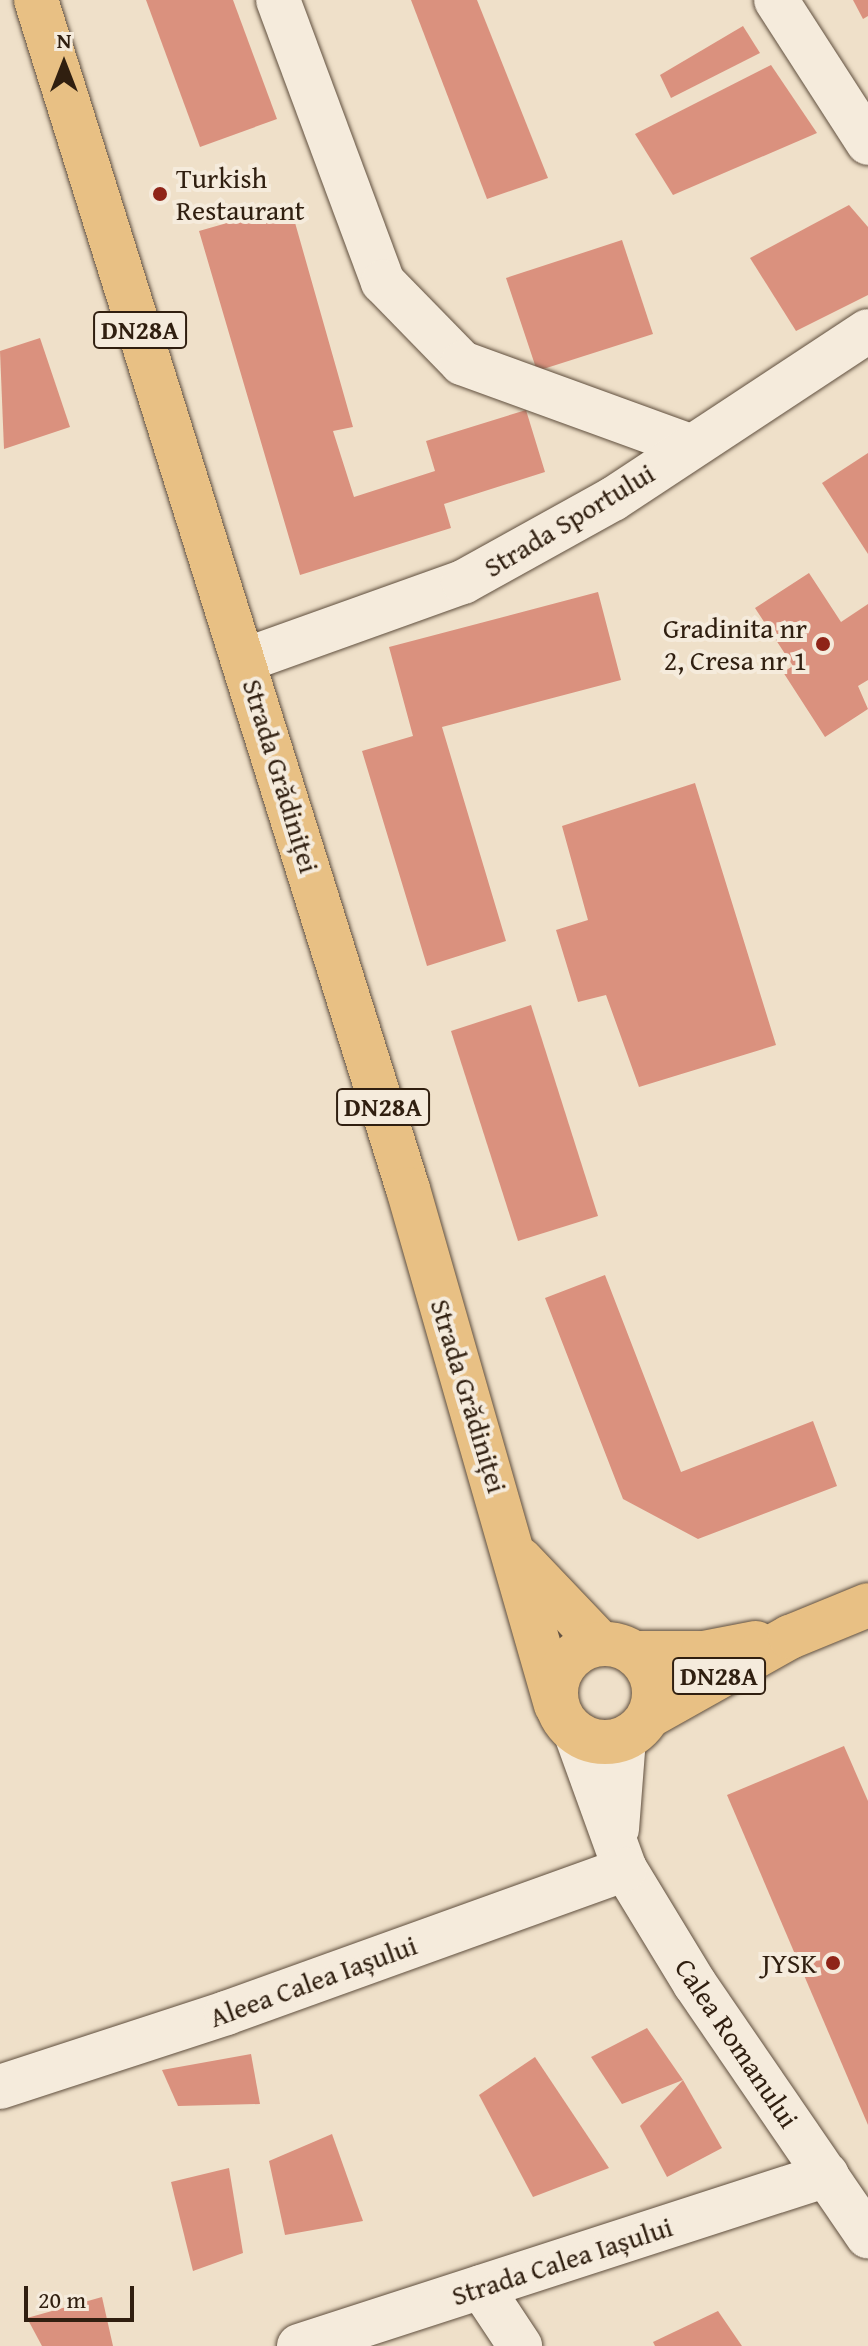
<!DOCTYPE html>
<meta charset="utf-8">
<style>
body{margin:0}
#map{position:relative;width:868px;height:2346px;overflow:hidden;background:#efe0c9;font-family:"Gentium Book Plus",serif}
div>[style]{position:absolute}
.building>*{inset:0;background:#da917e}
.roads{filter:drop-shadow(0 0 2px #604f3e) drop-shadow(0 0 2px #604f3e)}
.minor>*{height:44px;margin:-22px;padding:0 22px;transform-origin:22px;border-radius:22px;background:#f5ebdc}
.major>*{height:44px;margin:-22px;padding:0 22px;transform-origin:22px;border-radius:22px;background:#e8c084}
.major>.ring{margin:-22px;padding:0;box-sizing:content-box;background:none;border:44px solid #e8c084;border-radius:50%}
.dots>*{width:22px;height:22px;translate:-50% -50%;box-sizing:border-box;border:4px solid #f5ebdc;border-radius:50%}
span{translate:-50% -50%;white-space:nowrap;text-align:center;line-height:1.15;-webkit-text-stroke:8px #f5ebdc;paint-order:stroke}
.shield-label span{padding:2px 6px;background:#f5ebdc;border:2px solid;border-radius:6px;-webkit-text-stroke-width:0}
.shield-label{font-size:26px;color:#301f10;font-weight:700}
.poi-label{font-size:28px;color:#301f10}
.left{translate:0 -50%;text-align:left}
.right{translate:-100% -50%;text-align:right}
.street-label{font-size:28px;color:#301f10}
.north{position:absolute;left:24px;top:24px;width:80px;height:80px;-webkit-text-stroke:6px #f5ebdc;paint-order:stroke;rotate:0deg;font-size:22px;font-weight:700;line-height:32px;text-align:center;color:#301f10}
.north::after{content:'';display:block;margin:auto;width:28px;height:36px;background:#301f10;clip-path:polygon(50% 0,100% 100%,50% 72%,0 100%)}
.scale{position:absolute;left:24px;top:2286px;width:110px;height:36px;box-sizing:border-box;border:4px solid #301f10;border-top:0;padding-left:10px;font-size:24px;line-height:28px;white-space:nowrap;color:#301f10;-webkit-text-stroke:6px #f5ebdc;paint-order:stroke}
</style>
<div id="map">
<div class="building">
<i style="clip-path:polygon(146px 0,233px 0,277px 119px,200px 147px)"></i>
<i style="clip-path:polygon(411px 0,477px 0,548px 178px,487px 199px)"></i>
<i style="clip-path:polygon(853px 0,868px 0,868px 16px,863px 19px)"></i>
<i style="clip-path:polygon(743px 26px,760px 53px,671px 98px,660px 75px)"></i>
<i style="clip-path:polygon(771px 65px,817px 133px,673px 195px,635px 134px)"></i>
<i style="clip-path:polygon(290px 205px,353px 427px,333px 431px,354px 497px,435px 471px,426px 441px,526px 410px,545px 472px,444px 504px,451px 528px,300px 575px,199px 231px)"></i>
<i style="clip-path:polygon(849px 205px,868px 227px,868px 295px,796px 331px,750px 258px)"></i>
<i style="clip-path:polygon(622px 240px,653px 334px,537px 371px,506px 278px)"></i>
<i style="clip-path:polygon(40px 338px,70px 427px,4px 449px,0 351px)"></i>
<i style="clip-path:polygon(868px 453px,868px 554px,822px 483px)"></i>
<i style="clip-path:polygon(809px 573px,841px 622px,868px 604px,868px 680px,858px 686px,868px 709px,825px 737px,783px 672px,793px 666px,755px 608px)"></i>
<i style="clip-path:polygon(598px 592px,621px 680px,442px 727px,506px 941px,427px 966px,362px 751px,413px 736px,389px 647px)"></i>
<i style="clip-path:polygon(695px 783px,776px 1045px,639px 1087px,606px 995px,578px 1002px,556px 930px,588px 920px,562px 826px)"></i>
<i style="clip-path:polygon(531px 1005px,598px 1216px,518px 1241px,451px 1031px)"></i>
<i style="clip-path:polygon(605px 1275px,681px 1472px,813px 1421px,837px 1486px,698px 1539px,623px 1499px,545px 1298px)"></i>
<i style="clip-path:polygon(844px 1746px,868px 1801px,868px 2125px,727px 1795px)"></i>
<i style="clip-path:polygon(647px 2028px,683px 2080px,622px 2104px,591px 2057px)"></i>
<i style="clip-path:polygon(251px 2054px,260px 2104px,178px 2106px,162px 2070px)"></i>
<i style="clip-path:polygon(535px 2057px,609px 2168px,533px 2197px,479px 2095px)"></i>
<i style="clip-path:polygon(683px 2080px,722px 2148px,667px 2177px,640px 2126px)"></i>
<i style="clip-path:polygon(332px 2134px,363px 2221px,285px 2235px,269px 2161px)"></i>
<i style="clip-path:polygon(229px 2168px,243px 2253px,193px 2271px,171px 2182px)"></i>
<i style="clip-path:polygon(102px 2297px,113px 2346px,42px 2346px,27px 2318px)"></i>
<i style="clip-path:polygon(718px 2311px,742px 2346px,655px 2346px,653px 2342px)"></i>
</div>
<div class="roads">
<div class="minor">
<i style="left:278px;top:0;width:301px;rotate:69.6deg"></i>
<i style="left:383px;top:282px;width:113px;rotate:45.7deg"></i>
<i style="left:462px;top:363px;width:243px;rotate:20deg"></i>
<i style="left:776px;top:0;width:170px;rotate:57.2deg"></i>
<i style="left:245px;top:660px;width:232px;rotate:-19.7deg"></i>
<i style="left:463px;top:582px;width:171px;rotate:-29deg"></i>
<i style="left:613px;top:499px;width:305px;rotate:-33.4deg"></i>
<i style="left:576px;top:1734px;width:144px;rotate:70.1deg"></i>
<i style="left:625px;top:1869px;width:135px;rotate:58.7deg"></i>
<i style="left:695px;top:1984px;width:306px;rotate:55.6deg"></i>
<i style="left:617px;top:1829px;width:90px;rotate:-85.6deg"></i>
<i style="left:0;top:2087px;width:238px;rotate:-18.1deg"></i>
<i style="left:226px;top:2013px;width:424px;rotate:-19.8deg"></i>
<i style="left:481px;top:2287px;width:71px;rotate:56.5deg"></i>
<i style="left:299px;top:2346px;width:555px;rotate:-17.95deg"></i>
</div>
<div class="major">
<i style="left:36px;top:0;width:1246px;rotate:72.63deg"></i>
<i style="left:408px;top:1189px;width:537px;rotate:74deg"></i>
<i style="left:520px;top:1559px;width:117px;rotate:46.4deg"></i>
<i class="ring" style="left:556px;top:1644px;width:54px;height:54px"></i>
<i style="left:635px;top:1653px;width:68px"></i>
<i style="left:703px;top:1653px;width:54px;rotate:-10.7deg"></i>
<i style="left:649px;top:1716px;width:162px;rotate:-29.3deg"></i>
<i style="left:790px;top:1637px;width:84px;rotate:-22.3deg"></i>
</div>
</div>
<div class="dots">
<i style="left:160px;top:194px;background:#8f2418"></i>
<i style="left:823px;top:644px;background:#8f2418"></i>
<i style="left:833px;top:1963px;background:#8f2418"></i>
</div>
<div class="shield-label">
<span style="left:140px;top:330px">DN28A</span>
<span style="left:383px;top:1107px">DN28A</span>
<span style="left:719px;top:1676px">DN28A</span>
</div>
<div class="poi-label">
<span class="left" style="left:176px;top:194px">Turkish<br>Restaurant</span>
<span class="right" style="left:807px;top:644px">Gradinita nr<br>2, Cresa nr 1</span>
<span class="right" style="left:817px;top:1963px">JYSK</span>
</div>
<div class="street-label">
<span style="left:569px;top:520px;rotate:-31deg">Strada Sportului</span>
<span style="left:281px;top:776px;rotate:73deg">Strada Grădiniței</span>
<span style="left:469px;top:1396px;rotate:73deg">Strada Grădiniței</span>
<span style="left:313px;top:1981px;rotate:-20deg">Aleea Calea Iașului</span>
<span style="left:737px;top:2043px;rotate:56deg">Calea Romanului</span>
<span style="left:562px;top:2261px;rotate:-18deg">Strada Calea Iașului</span>
</div>
<div class="north">N</div>
<div class="scale">20 m</div>
</div>
